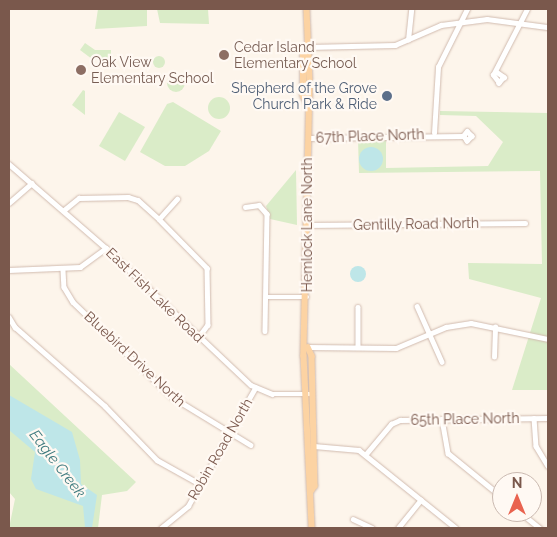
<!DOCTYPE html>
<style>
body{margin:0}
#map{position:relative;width:557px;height:537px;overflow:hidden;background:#fdf5eb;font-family:Raleway,sans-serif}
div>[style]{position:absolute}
.green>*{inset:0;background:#daecc8}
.round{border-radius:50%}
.water>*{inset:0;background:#bee6e8}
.roads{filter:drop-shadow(0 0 1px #d1bbaf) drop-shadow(0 0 1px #d1bbaf)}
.minor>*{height:4.5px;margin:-2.25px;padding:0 2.25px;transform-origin:2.25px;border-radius:2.25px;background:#fff}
.major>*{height:5.5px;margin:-2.75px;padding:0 2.75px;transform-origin:2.75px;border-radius:2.75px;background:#fcd3a3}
.dots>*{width:14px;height:14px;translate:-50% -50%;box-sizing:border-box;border:2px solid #fff9f3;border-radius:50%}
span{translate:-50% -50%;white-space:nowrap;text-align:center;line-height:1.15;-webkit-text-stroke:4.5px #fff9f3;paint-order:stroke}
.education-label{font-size:14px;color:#785e54}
.left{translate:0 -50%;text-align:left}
.service-label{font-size:14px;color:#4e5e75}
.right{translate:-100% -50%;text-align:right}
.street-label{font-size:14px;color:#7a584c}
.water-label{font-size:15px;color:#3f7b7f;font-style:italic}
.frame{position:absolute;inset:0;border:10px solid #7a584c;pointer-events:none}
.north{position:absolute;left:492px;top:472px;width:50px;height:50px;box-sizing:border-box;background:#fff9f3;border:1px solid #cab9b0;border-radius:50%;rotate:0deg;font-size:14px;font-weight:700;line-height:20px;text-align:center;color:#7a584c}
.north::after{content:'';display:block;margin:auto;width:18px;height:22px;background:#e9634f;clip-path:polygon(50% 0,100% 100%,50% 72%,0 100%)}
</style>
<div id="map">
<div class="green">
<i style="clip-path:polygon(98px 9px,147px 9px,147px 26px,95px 29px)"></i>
<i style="clip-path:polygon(157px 9px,208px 9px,209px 24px,160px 23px)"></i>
<i style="clip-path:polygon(85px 43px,95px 50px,111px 50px,111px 59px,92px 59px,80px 50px)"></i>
<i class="round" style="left:153px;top:56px;width:12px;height:12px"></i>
<i class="round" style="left:167px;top:74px;width:18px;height:18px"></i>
<i style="clip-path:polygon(83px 90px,85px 91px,85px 115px,72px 105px)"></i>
<i class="round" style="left:208px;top:97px;width:22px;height:22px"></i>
<i style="clip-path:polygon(173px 102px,221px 131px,209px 151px,185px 166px,165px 166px,140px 152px,167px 104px)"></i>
<i style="clip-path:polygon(440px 111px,548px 113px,548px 390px,512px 390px,541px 298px,469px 279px,468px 263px,542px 264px,540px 171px,359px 173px,358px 140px,386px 139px,386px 168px,488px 166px,503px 142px,476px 116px,440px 115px)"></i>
<i style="clip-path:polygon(119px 112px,145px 127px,125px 161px,99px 146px)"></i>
<i style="clip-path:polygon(296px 170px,297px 225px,270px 219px,266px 206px)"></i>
<i style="clip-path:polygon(9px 364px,136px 482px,127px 491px,102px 495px,98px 528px,9px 528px,15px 499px,9px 492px)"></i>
</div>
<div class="water">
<i class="round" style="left:359px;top:147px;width:24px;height:24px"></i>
<i class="round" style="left:350px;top:266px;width:16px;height:16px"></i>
<i style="clip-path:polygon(9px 395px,72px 432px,80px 460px,81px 484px,97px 495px,92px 528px,85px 527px,83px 506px,36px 489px,31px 479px,35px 452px,9px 430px)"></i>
</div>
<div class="roads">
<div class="minor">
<i style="left:408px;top:40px;width:31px;rotate:-84deg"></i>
<i style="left:308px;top:47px;width:87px;rotate:-1.3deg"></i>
<i style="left:395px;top:45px;width:50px;rotate:-23.5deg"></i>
<i style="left:441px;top:25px;width:46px;rotate:-7.4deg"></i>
<i style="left:487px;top:19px;width:62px;rotate:7.5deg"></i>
<i style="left:497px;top:72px;width:9px;rotate:36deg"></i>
<i style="left:504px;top:77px;width:8px;rotate:130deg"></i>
<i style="left:499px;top:83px;width:10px;rotate:-127deg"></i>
<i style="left:493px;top:75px;width:74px;rotate:-62.7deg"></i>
<i style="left:434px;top:133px;width:66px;rotate:-86.5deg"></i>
<i style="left:438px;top:67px;width:65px;rotate:-63.4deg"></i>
<i style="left:308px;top:138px;width:155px;rotate:-0.7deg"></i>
<i style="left:463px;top:136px;width:6px;rotate:-51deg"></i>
<i style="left:467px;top:131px;width:7px;rotate:45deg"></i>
<i style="left:472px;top:136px;width:7px;rotate:135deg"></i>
<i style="left:467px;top:141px;width:6px;rotate:-129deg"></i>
<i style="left:9px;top:164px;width:128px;rotate:40.9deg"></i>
<i style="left:106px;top:248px;width:199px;rotate:43.4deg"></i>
<i style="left:251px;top:385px;width:23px;rotate:23deg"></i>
<i style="left:272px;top:394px;width:37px"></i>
<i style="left:9px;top:203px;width:30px;rotate:-41deg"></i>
<i style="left:245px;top:207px;width:14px;rotate:-8deg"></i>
<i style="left:259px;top:205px;width:12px;rotate:48deg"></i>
<i style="left:267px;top:214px;width:117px;rotate:91deg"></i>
<i style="left:64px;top:210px;width:19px;rotate:-39deg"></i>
<i style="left:79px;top:198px;width:49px;rotate:-1.2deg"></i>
<i style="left:128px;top:197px;width:10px;rotate:17deg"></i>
<i style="left:138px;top:200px;width:28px;rotate:42deg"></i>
<i style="left:159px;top:219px;width:69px;rotate:45.6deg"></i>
<i style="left:207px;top:268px;width:57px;rotate:89deg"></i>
<i style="left:208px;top:325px;width:15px;rotate:127deg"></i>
<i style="left:159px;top:219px;width:27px;rotate:-48deg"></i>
<i style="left:307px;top:225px;width:218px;rotate:-0.5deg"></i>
<i style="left:9px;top:270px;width:71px;rotate:-2.4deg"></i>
<i style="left:80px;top:267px;width:32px;rotate:-36deg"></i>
<i style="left:63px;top:270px;width:17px;rotate:87deg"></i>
<i style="left:64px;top:287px;width:17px;rotate:59deg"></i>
<i style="left:73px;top:302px;width:137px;rotate:43.8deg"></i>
<i style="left:172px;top:397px;width:92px;rotate:31.3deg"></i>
<i style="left:268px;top:297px;width:39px"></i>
<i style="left:417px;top:306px;width:61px;rotate:65.9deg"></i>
<i style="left:358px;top:307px;width:39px;rotate:90deg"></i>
<i style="left:9px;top:317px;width:12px;rotate:59deg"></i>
<i style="left:15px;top:327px;width:120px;rotate:41.3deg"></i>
<i style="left:105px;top:406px;width:75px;rotate:46.1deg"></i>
<i style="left:157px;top:460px;width:49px;rotate:29.2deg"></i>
<i style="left:308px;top:347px;width:88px;rotate:0.7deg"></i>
<i style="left:396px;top:348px;width:54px;rotate:-22.8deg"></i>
<i style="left:446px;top:327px;width:25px;rotate:-9deg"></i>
<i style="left:471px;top:323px;width:79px;rotate:11.7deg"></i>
<i style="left:494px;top:357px;width:30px;rotate:-88deg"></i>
<i style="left:534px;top:418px;width:28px;rotate:86deg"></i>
<i style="left:536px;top:446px;width:23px;rotate:59deg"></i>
<i style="left:442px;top:419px;width:35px;rotate:80deg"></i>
<i style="left:448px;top:453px;width:70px;rotate:39.2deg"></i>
<i style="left:314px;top:446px;width:45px;rotate:5.1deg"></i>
<i style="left:359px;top:450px;width:124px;rotate:38.8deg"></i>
<i style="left:366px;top:454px;width:39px;rotate:-50deg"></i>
<i style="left:391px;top:424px;width:10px;rotate:-24deg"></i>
<i style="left:400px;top:420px;width:148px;rotate:-0.8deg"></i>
<i style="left:520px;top:512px;width:26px;rotate:39deg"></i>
<i style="left:353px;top:519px;width:21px;rotate:25deg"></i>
<i style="left:161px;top:528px;width:35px;rotate:-39deg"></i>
<i style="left:188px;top:506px;width:136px;rotate:-60.4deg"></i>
<i style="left:398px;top:528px;width:36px;rotate:-51deg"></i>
</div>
<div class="major">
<i style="left:307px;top:9px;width:75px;rotate:87.7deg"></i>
<i style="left:310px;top:84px;width:272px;rotate:91.3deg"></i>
<i style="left:304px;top:356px;width:172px;rotate:87.3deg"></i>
<i style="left:307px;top:103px;width:8px;rotate:-120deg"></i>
<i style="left:303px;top:96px;width:44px;rotate:-90deg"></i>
<i style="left:303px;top:52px;width:7px;rotate:-45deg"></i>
<i style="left:308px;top:347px;width:10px;rotate:66deg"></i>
<i style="left:312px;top:356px;width:130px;rotate:88.7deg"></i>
<i style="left:315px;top:486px;width:7px;rotate:124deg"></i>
</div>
</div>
<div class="dots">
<i style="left:224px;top:55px;background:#8d6e63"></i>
<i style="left:81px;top:70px;background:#8d6e63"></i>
<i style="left:387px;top:96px;background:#5c6f8a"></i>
</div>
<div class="education-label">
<span class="left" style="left:234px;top:55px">Cedar Island<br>Elementary School</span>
<span class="left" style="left:91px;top:70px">Oak View<br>Elementary School</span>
</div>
<div class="service-label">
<span class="right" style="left:377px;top:96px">Shepherd of the Grove<br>Church Park &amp; Ride</span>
</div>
<div class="street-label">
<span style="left:370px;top:136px;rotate:-2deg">67th Place North</span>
<span style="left:416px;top:224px;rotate:-1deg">Gentilly Road North</span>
<span style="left:307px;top:225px;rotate:-90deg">Hemlock Lane North</span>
<span style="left:155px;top:295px;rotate:44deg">East Fish Lake Road</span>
<span style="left:135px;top:359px;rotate:43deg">Bluebird Drive North</span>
<span style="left:465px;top:419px;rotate:-1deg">65th Place North</span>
<span style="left:220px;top:449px;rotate:-60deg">Robin Road North</span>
</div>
<div class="water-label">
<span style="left:57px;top:464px;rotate:52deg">Eagle Creek</span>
</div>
<div class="frame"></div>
<div class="north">N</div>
</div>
